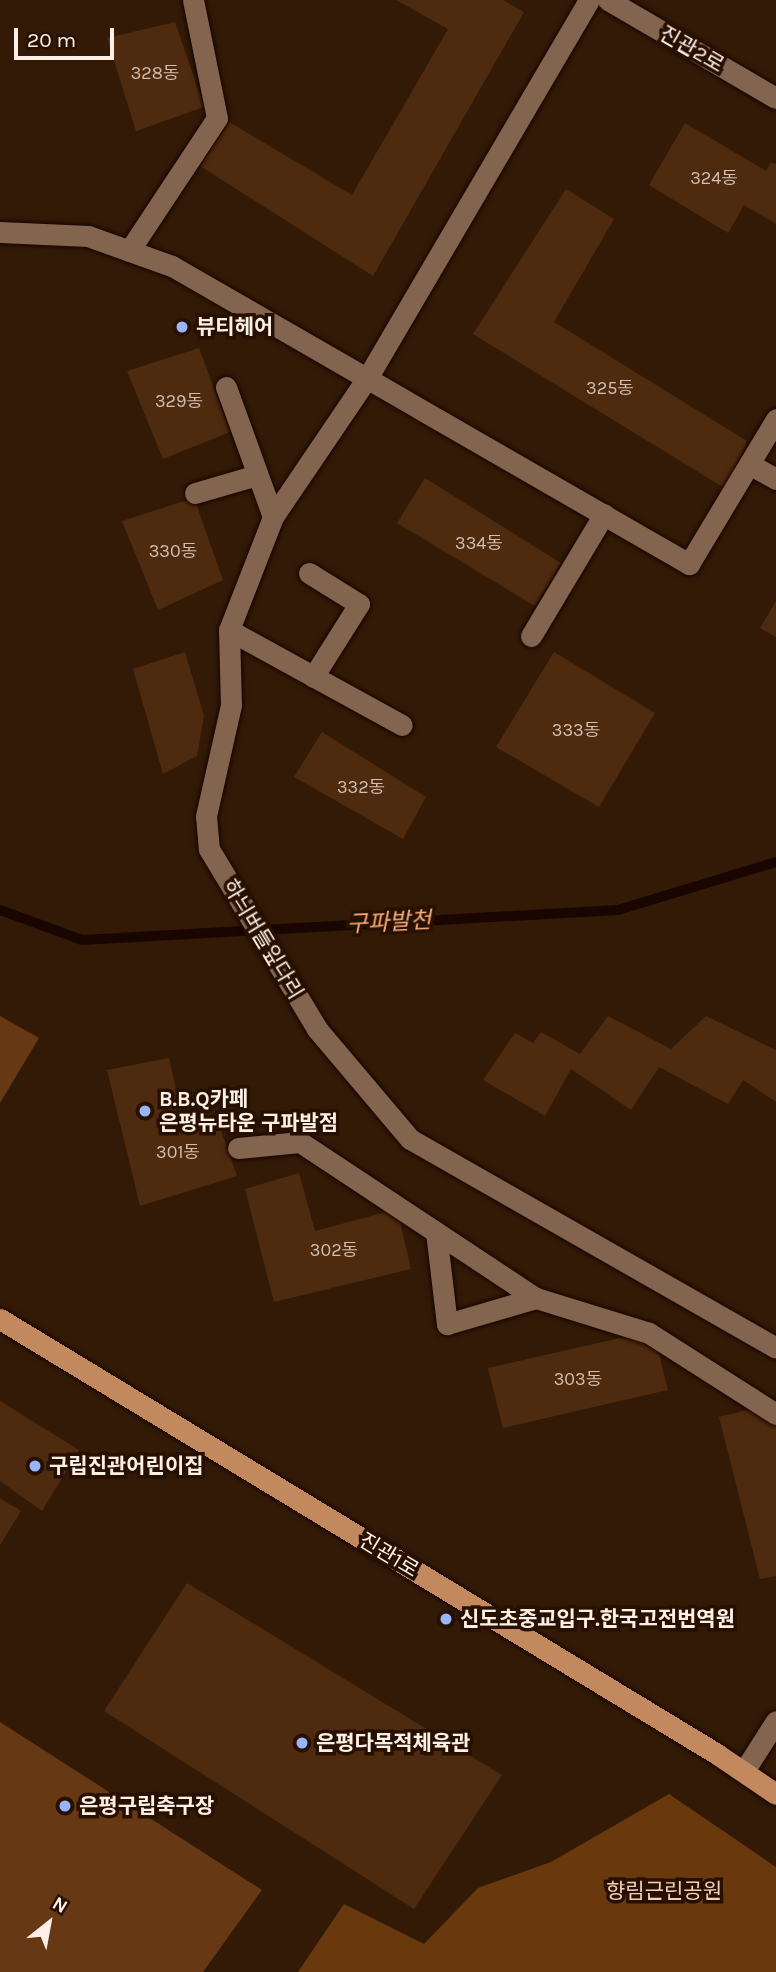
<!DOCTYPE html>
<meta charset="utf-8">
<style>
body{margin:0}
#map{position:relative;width:776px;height:1972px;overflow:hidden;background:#321a06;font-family:Karla,"Noto Sans KR",sans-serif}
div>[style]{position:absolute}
.green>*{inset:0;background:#663914}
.forest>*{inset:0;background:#69390d}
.stream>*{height:10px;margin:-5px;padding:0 5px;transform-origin:5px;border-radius:5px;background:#190600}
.building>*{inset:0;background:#4e2b0e}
.roads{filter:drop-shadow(0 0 2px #190400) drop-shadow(0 0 2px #190400)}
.minor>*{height:21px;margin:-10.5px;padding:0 10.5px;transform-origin:10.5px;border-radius:10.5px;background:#82644f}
.major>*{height:21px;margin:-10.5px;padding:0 10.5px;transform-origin:10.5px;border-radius:10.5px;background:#c2895f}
.dots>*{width:19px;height:19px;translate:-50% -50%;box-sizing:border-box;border:4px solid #281000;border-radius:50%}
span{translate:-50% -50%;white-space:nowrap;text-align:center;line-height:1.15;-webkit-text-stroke:7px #281000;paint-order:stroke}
.number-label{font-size:18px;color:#d2bfb1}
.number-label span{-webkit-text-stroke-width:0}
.street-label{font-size:21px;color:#fef0e7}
.poi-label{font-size:21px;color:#fef0e7;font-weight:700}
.left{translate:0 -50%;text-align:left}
.park-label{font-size:21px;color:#f6d0b5}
.water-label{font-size:23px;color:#f9af79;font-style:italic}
.north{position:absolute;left:14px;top:1888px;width:70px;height:70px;-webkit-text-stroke:5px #281000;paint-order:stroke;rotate:31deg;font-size:19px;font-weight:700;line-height:28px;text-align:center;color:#fef0e7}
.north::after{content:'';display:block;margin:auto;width:24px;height:32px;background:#fef0e7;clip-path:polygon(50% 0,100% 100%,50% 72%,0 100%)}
.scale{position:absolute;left:14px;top:28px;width:100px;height:32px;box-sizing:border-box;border:4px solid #fef0e7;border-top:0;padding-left:9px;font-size:21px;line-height:24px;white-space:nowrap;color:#fef0e7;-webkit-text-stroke:5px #281000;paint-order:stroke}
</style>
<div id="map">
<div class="green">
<i style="clip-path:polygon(0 1016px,39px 1038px,0 1103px)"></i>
<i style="clip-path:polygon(0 1722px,262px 1890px,203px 1972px,0 1972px)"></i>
</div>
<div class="forest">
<i style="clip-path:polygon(669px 1794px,776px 1867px,776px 1972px,298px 1972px,344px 1904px,424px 1944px,478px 1888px,551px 1862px)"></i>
</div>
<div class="stream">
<i style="left:0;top:910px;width:87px;rotate:20.1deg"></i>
<i style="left:82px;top:940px;width:537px;rotate:-3.2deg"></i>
<i style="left:618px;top:910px;width:165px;rotate:-16.9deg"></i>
</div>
<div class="building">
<i style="clip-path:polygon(396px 0,503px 0,524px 12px,373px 276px,200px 166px,229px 122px,352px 195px,448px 29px)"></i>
<i style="clip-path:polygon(175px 22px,204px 107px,136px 131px,107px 38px)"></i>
<i style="clip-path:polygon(685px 123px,766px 171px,771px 162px,776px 164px,776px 224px,744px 205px,728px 233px,649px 185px)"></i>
<i style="clip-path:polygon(566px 189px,614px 219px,554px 322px,747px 441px,726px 489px,473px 334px)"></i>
<i style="clip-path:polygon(199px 348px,230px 432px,163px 459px,127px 371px)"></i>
<i style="clip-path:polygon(425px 478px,561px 563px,535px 606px,397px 523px)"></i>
<i style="clip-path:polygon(194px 498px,223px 580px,158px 610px,122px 521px)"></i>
<i style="clip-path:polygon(776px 601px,776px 637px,760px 628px)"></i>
<i style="clip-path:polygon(185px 652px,204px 716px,197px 756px,163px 774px,133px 669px)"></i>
<i style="clip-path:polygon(554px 652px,655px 713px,599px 807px,496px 747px)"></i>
<i style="clip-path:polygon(322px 732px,426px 797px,403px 839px,294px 777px)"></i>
<i style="clip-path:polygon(608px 1016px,671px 1049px,706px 1016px,776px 1050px,776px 1102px,743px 1080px,728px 1104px,659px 1067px,631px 1110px,571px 1069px,545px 1116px,483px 1080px,515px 1033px,533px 1043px,541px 1032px,580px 1054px)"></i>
<i style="clip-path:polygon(169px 1058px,185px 1128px,218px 1122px,237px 1176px,140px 1206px,107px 1070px)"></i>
<i style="clip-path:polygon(299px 1173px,315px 1231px,397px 1209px,411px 1269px,274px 1302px,245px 1189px)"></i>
<i style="clip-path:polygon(633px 1335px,658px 1350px,668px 1390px,503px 1428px,488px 1368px)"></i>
<i style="clip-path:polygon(0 1401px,79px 1450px,42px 1511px,0 1481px)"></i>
<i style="clip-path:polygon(755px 1408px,776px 1421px,776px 1576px,760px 1579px,719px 1417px)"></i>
<i style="clip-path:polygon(0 1498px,21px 1511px,0 1545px)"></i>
<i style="clip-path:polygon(187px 1583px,502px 1775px,414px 1909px,104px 1711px)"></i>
</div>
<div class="roads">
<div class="minor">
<i style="left:589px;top:0;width:438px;rotate:120.4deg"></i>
<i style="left:367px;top:378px;width:168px;rotate:124.1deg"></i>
<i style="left:273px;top:517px;width:121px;rotate:111.3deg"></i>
<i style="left:229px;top:630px;width:75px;rotate:88.5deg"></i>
<i style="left:231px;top:705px;width:114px;rotate:102.7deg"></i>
<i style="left:206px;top:816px;width:33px;rotate:85deg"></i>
<i style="left:209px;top:849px;width:210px;rotate:59deg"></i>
<i style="left:317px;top:1029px;width:144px;rotate:49.8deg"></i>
<i style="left:410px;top:1139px;width:421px;rotate:29.7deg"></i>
<i style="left:608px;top:0;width:194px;rotate:30.3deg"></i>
<i style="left:0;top:232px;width:88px;rotate:2.6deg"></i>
<i style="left:88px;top:236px;width:89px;rotate:19.7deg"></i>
<i style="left:172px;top:266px;width:597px;rotate:29.96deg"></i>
<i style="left:689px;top:564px;width:169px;rotate:-59deg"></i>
<i style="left:129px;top:251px;width:159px;rotate:-56.5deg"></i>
<i style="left:217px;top:118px;width:120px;rotate:-101.5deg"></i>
<i style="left:226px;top:387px;width:138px;rotate:70.1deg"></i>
<i style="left:749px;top:464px;width:31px;rotate:29deg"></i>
<i style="left:195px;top:493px;width:65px;rotate:-16.2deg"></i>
<i style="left:309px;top:573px;width:59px;rotate:31.8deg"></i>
<i style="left:359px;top:604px;width:86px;rotate:122.2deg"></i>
<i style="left:229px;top:630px;width:197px;rotate:28.8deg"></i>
<i style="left:531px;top:636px;width:142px;rotate:-59.1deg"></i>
<i style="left:238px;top:1148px;width:62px;rotate:-5.5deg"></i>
<i style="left:300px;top:1142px;width:283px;rotate:33.5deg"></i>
<i style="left:536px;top:1298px;width:118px;rotate:17.2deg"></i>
<i style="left:649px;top:1333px;width:151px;rotate:32.5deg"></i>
<i style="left:436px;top:1232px;width:93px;rotate:83.2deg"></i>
<i style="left:447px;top:1324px;width:93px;rotate:-16.3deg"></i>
<i style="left:744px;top:1771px;width:59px;rotate:-57.4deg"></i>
</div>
<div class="major">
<i style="left:0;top:1319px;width:839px;rotate:31.24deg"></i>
<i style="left:717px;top:1754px;width:71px;rotate:34.1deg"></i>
</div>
</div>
<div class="dots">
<i style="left:182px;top:327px;background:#98b5fd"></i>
<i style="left:145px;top:1111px;background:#98b5fd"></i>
<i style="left:35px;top:1466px;background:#98b5fd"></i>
<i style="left:446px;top:1619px;background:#98b5fd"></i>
<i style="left:302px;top:1743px;background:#98b5fd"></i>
<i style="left:65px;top:1806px;background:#98b5fd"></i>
</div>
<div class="number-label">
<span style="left:155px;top:73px">328동</span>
<span style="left:714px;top:178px">324동</span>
<span style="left:610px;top:388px">325동</span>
<span style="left:179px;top:401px">329동</span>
<span style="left:479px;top:543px">334동</span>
<span style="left:173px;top:551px">330동</span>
<span style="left:576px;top:730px">333동</span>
<span style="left:361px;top:787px">332동</span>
<span style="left:178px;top:1152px">301동</span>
<span style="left:334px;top:1250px">302동</span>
<span style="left:578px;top:1379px">303동</span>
</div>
<div class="street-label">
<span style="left:692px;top:49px;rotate:30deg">진관2로</span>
<span style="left:263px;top:939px;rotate:59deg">하늬버들잎다리</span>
<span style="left:389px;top:1555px;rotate:31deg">진관1로</span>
</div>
<div class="poi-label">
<span class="left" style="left:196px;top:327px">뷰티헤어</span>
<span class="left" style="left:159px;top:1111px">B.B.Q카페<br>은평뉴타운 구파발점</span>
<span class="left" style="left:49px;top:1466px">구립진관어린이집</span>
<span class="left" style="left:460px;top:1619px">신도초중교입구.한국고전번역원</span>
<span class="left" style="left:316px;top:1743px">은평다목적체육관</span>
<span class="left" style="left:79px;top:1806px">은평구립축구장</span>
</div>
<div class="park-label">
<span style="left:664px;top:1891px">향림근린공원</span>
</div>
<div class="water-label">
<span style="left:389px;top:923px;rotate:-3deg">구파발천</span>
</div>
<div class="north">N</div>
<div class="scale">20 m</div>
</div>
